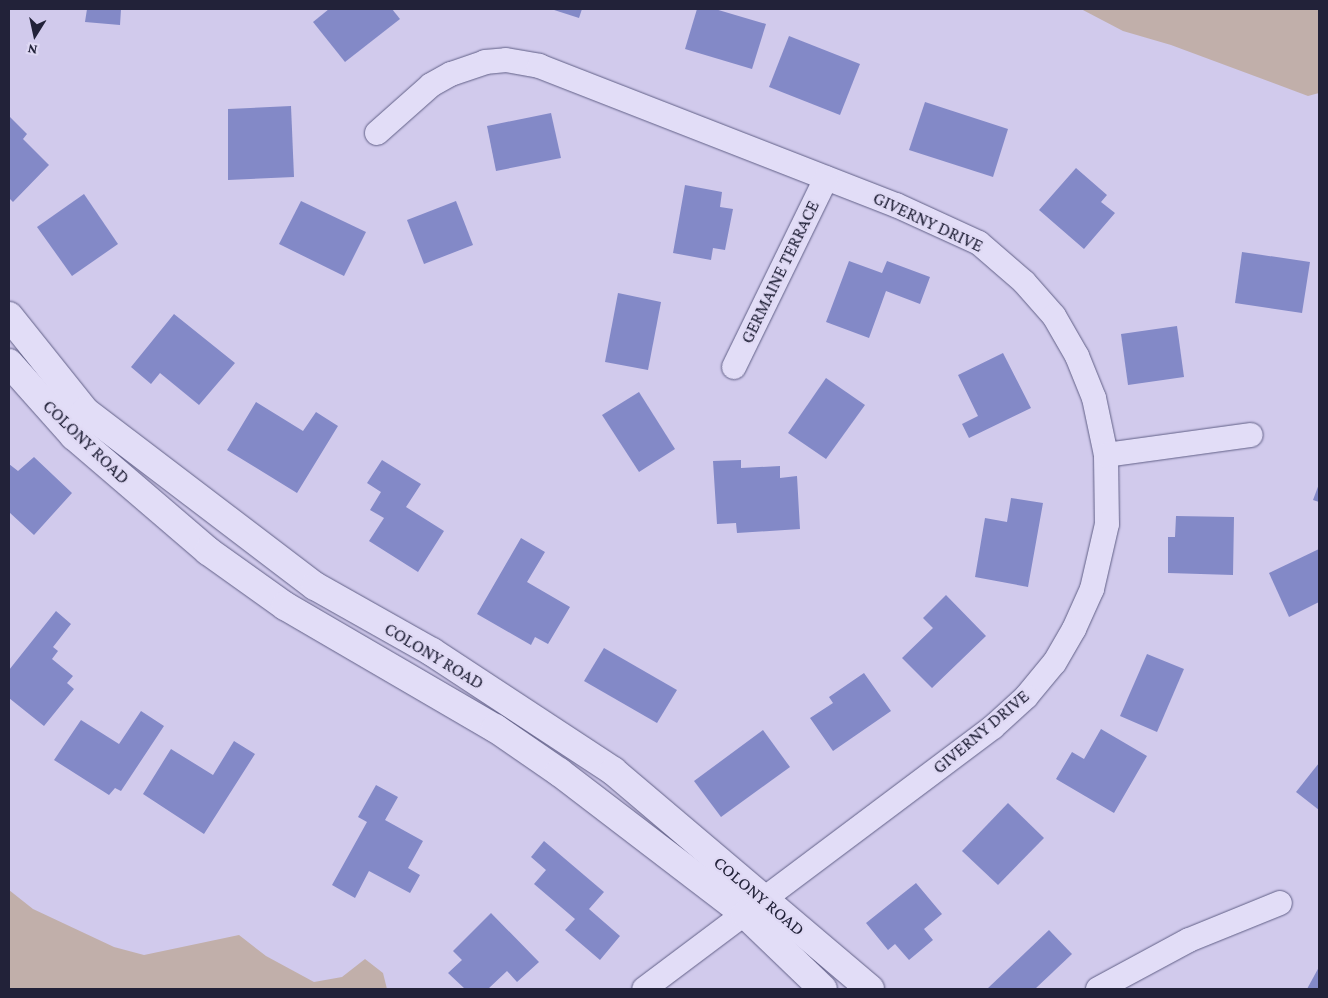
<!DOCTYPE html>
<style>
body{margin:0}
#map{position:relative;width:1328px;height:998px;overflow:hidden;background:#d1caec;font-family:"Crimson Pro",serif}
div>[style]{position:absolute}
.water>*{inset:0;background:#c1afaa}
.building>*{inset:0;background:#8389c7}
.roads{filter:drop-shadow(0 0 1px #616087) drop-shadow(0 0 1px #616087)}
.street>*{height:24px;margin:-12px;padding:0 12px;transform-origin:12px;border-radius:12px;background:#e2ddf7}
.secondary>*{height:28px;margin:-14px;padding:0 14px;transform-origin:14px;border-radius:14px;background:#e2ddf7}
span{translate:-50% -50%;white-space:nowrap;text-align:center;line-height:1.15;-webkit-text-stroke:4.5px #dfd9f4;paint-order:stroke}
.street-label{font-size:18px;color:#222239}
.frame{position:absolute;inset:0;border:10px solid #222239;pointer-events:none}
.north{position:absolute;left:10px;top:10px;width:50px;height:50px;-webkit-text-stroke:4px #dfd9f4;paint-order:stroke;rotate:190deg;font-size:14px;font-weight:700;line-height:20px;text-align:center;color:#222239}
.north::after{content:'';display:block;margin:auto;width:18px;height:22px;background:#222239;clip-path:polygon(50% 0,100% 100%,50% 72%,0 100%)}
</style>
<div id="map">
<div class="water">
<i style="clip-path:polygon(1081px 9px,1319px 9px,1319px 93px,1308px 96px,1171px 45px,1123px 31px)"></i>
<i style="clip-path:polygon(9px 890px,33px 909px,114px 947px,144px 955px,239px 935px,266px 956px,314px 982px,342px 977px,365px 959px,383px 973px,387px 989px,9px 989px)"></i>
</div>
<div class="building">
<i style="clip-path:polygon(87px 9px,121px 9px,120px 25px,85px 22px)"></i>
<i style="clip-path:polygon(329px 9px,392px 9px,400px 19px,345px 62px,313px 22px)"></i>
<i style="clip-path:polygon(551px 9px,582px 9px,579px 18px)"></i>
<i style="clip-path:polygon(697px 9px,715px 9px,766px 24px,752px 69px,685px 49px)"></i>
<i style="clip-path:polygon(789px 36px,860px 64px,840px 115px,769px 87px)"></i>
<i style="clip-path:polygon(925px 102px,1008px 129px,993px 177px,909px 150px)"></i>
<i style="clip-path:polygon(291px 106px,294px 177px,228px 180px,228px 109px)"></i>
<i style="clip-path:polygon(551px 113px,561px 158px,496px 171px,487px 126px)"></i>
<i style="clip-path:polygon(9px 116px,27px 134px,23px 139px,49px 165px,13px 202px,9px 198px)"></i>
<i style="clip-path:polygon(1076px 168px,1107px 195px,1101px 202px,1115px 213px,1084px 249px,1039px 210px)"></i>
<i style="clip-path:polygon(685px 185px,722px 192px,720px 207px,733px 209px,725px 250px,713px 248px,711px 260px,673px 253px)"></i>
<i style="clip-path:polygon(84px 194px,118px 244px,72px 276px,37px 227px)"></i>
<i style="clip-path:polygon(301px 201px,366px 232px,344px 276px,279px 244px)"></i>
<i style="clip-path:polygon(456px 201px,473px 245px,424px 264px,407px 220px)"></i>
<i style="clip-path:polygon(1242px 252px,1310px 262px,1302px 313px,1235px 303px)"></i>
<i style="clip-path:polygon(849px 261px,882px 273px,887px 261px,930px 277px,920px 304px,886px 291px,869px 338px,826px 322px)"></i>
<i style="clip-path:polygon(618px 293px,661px 302px,648px 370px,605px 362px)"></i>
<i style="clip-path:polygon(174px 314px,235px 363px,199px 405px,160px 373px,151px 384px,131px 367px)"></i>
<i style="clip-path:polygon(1177px 326px,1184px 377px,1128px 385px,1121px 334px)"></i>
<i style="clip-path:polygon(1003px 353px,1031px 408px,969px 438px,962px 424px,978px 416px,958px 375px)"></i>
<i style="clip-path:polygon(826px 378px,865px 405px,826px 459px,788px 433px)"></i>
<i style="clip-path:polygon(639px 392px,675px 449px,639px 472px,602px 415px)"></i>
<i style="clip-path:polygon(256px 402px,303px 431px,316px 412px,338px 426px,297px 493px,227px 450px)"></i>
<i style="clip-path:polygon(34px 457px,72px 493px,34px 535px,9px 512px,9px 464px,18px 471px)"></i>
<i style="clip-path:polygon(382px 460px,421px 484px,406px 507px,444px 531px,418px 572px,369px 541px,384px 518px,370px 510px,381px 492px,367px 483px)"></i>
<i style="clip-path:polygon(741px 460px,741px 468px,780px 466px,780px 478px,797px 476px,800px 529px,737px 533px,736px 523px,717px 524px,713px 461px)"></i>
<i style="clip-path:polygon(1319px 484px,1319px 502px,1313px 500px)"></i>
<i style="clip-path:polygon(1011px 498px,1043px 503px,1028px 587px,975px 577px,985px 518px,1007px 522px)"></i>
<i style="clip-path:polygon(1176px 516px,1234px 517px,1233px 575px,1168px 573px,1168px 537px,1175px 537px)"></i>
<i style="clip-path:polygon(521px 538px,545px 552px,527px 582px,570px 607px,548px 644px,535px 637px,531px 645px,477px 614px)"></i>
<i style="clip-path:polygon(1319px 549px,1319px 602px,1289px 617px,1269px 573px)"></i>
<i style="clip-path:polygon(946px 595px,986px 636px,932px 688px,902px 658px,933px 628px,923px 618px)"></i>
<i style="clip-path:polygon(56px 611px,71px 624px,53px 647px,58px 651px,52px 659px,73px 676px,67px 683px,74px 689px,44px 726px,9px 698px,9px 670px)"></i>
<i style="clip-path:polygon(604px 648px,677px 690px,657px 723px,584px 681px)"></i>
<i style="clip-path:polygon(1147px 654px,1184px 669px,1157px 732px,1120px 716px)"></i>
<i style="clip-path:polygon(864px 673px,891px 711px,833px 751px,810px 718px,833px 703px,829px 697px)"></i>
<i style="clip-path:polygon(141px 711px,164px 726px,121px 791px,115px 788px,109px 795px,54px 760px,81px 720px,119px 744px)"></i>
<i style="clip-path:polygon(1101px 729px,1147px 756px,1114px 813px,1056px 779px,1072px 752px,1084px 759px)"></i>
<i style="clip-path:polygon(763px 730px,790px 767px,721px 817px,694px 781px)"></i>
<i style="clip-path:polygon(234px 741px,255px 754px,204px 834px,143px 794px,171px 749px,213px 775px)"></i>
<i style="clip-path:polygon(1319px 763px,1319px 810px,1296px 792px)"></i>
<i style="clip-path:polygon(376px 785px,398px 797px,385px 820px,423px 841px,408px 868px,420px 875px,410px 893px,369px 871px,355px 898px,332px 885px,367px 822px,358px 817px)"></i>
<i style="clip-path:polygon(1008px 803px,1044px 838px,998px 885px,962px 851px)"></i>
<i style="clip-path:polygon(544px 841px,604px 892px,589px 909px,620px 936px,600px 960px,565px 930px,575px 919px,534px 884px,546px 870px,531px 857px)"></i>
<i style="clip-path:polygon(916px 883px,942px 914px,924px 929px,933px 940px,909px 960px,895px 944px,888px 950px,866px 923px)"></i>
<i style="clip-path:polygon(491px 913px,539px 962px,517px 982px,507px 971px,488px 989px,465px 989px,448px 973px,462px 960px,453px 951px)"></i>
<i style="clip-path:polygon(1049px 930px,1072px 954px,1035px 989px,987px 989px)"></i>
<i style="clip-path:polygon(1319px 967px,1319px 989px,1307px 989px)"></i>
</div>
<div class="roads">
<div class="street">
<i style="left:377px;top:133px;width:72px;rotate:-41.6deg"></i>
<i style="left:431px;top:85px;width:23px;rotate:-29deg"></i>
<i style="left:451px;top:74px;width:36px;rotate:-19deg"></i>
<i style="left:485px;top:62px;width:21px;rotate:-5deg"></i>
<i style="left:506px;top:60px;width:34px;rotate:10deg"></i>
<i style="left:539px;top:66px;width:383px;rotate:21.3deg"></i>
<i style="left:896px;top:205px;width:91px;rotate:24.6deg"></i>
<i style="left:979px;top:243px;width:60px;rotate:40.9deg"></i>
<i style="left:1024px;top:282px;width:45px;rotate:48.6deg"></i>
<i style="left:1054px;top:316px;width:46px;rotate:60.1deg"></i>
<i style="left:1077px;top:356px;width:45px;rotate:68deg"></i>
<i style="left:1094px;top:398px;width:58px;rotate:78.1deg"></i>
<i style="left:1106px;top:455px;width:69px;rotate:89.2deg"></i>
<i style="left:1107px;top:524px;width:67px;rotate:103deg"></i>
<i style="left:1092px;top:589px;width:44px;rotate:114.2deg"></i>
<i style="left:1074px;top:629px;width:39px;rotate:120deg"></i>
<i style="left:1054px;top:663px;width:44px;rotate:129.5deg"></i>
<i style="left:1026px;top:697px;width:45px;rotate:137.7deg"></i>
<i style="left:993px;top:727px;width:436px;rotate:143.1deg"></i>
<i style="left:734px;top:367px;width:210px;rotate:-64deg"></i>
<i style="left:1106px;top:455px;width:146px;rotate:-7.9deg"></i>
<i style="left:1098px;top:989px;width:103px;rotate:-28.3deg"></i>
<i style="left:1189px;top:940px;width:98px;rotate:-22.1deg"></i>
</div>
<div class="secondary">
<i style="left:9px;top:316px;width:122px;rotate:51.3deg"></i>
<i style="left:85px;top:411px;width:289px;rotate:37.3deg"></i>
<i style="left:315px;top:586px;width:134px;rotate:29.4deg"></i>
<i style="left:432px;top:652px;width:217px;rotate:33.3deg"></i>
<i style="left:613px;top:771px;width:337px;rotate:40.3deg"></i>
<i style="left:9px;top:363px;width:98px;rotate:48.3deg"></i>
<i style="left:74px;top:436px;width:177px;rotate:40.6deg"></i>
<i style="left:208px;top:551px;width:95px;rotate:35.5deg"></i>
<i style="left:285px;top:606px;width:243px;rotate:30.2deg"></i>
<i style="left:495px;top:728px;width:78px;rotate:34.5deg"></i>
<i style="left:559px;top:772px;width:234px;rotate:37.4deg"></i>
<i style="left:745px;top:914px;width:108px;rotate:43.9deg"></i>
</div>
</div>
<div class="street-label">
<span style="left:928px;top:222px;rotate:25deg">GIVERNY DRIVE</span>
<span style="left:780px;top:272px;rotate:-64deg">GERMAINE TERRACE</span>
<span style="left:86px;top:442px;rotate:44deg">COLONY ROAD</span>
<span style="left:434px;top:656px;rotate:31deg">COLONY ROAD</span>
<span style="left:981px;top:732px;rotate:-40deg">GIVERNY DRIVE</span>
<span style="left:759px;top:896px;rotate:40deg">COLONY ROAD</span>
</div>
<div class="frame"></div>
<div class="north">N</div>
</div>
